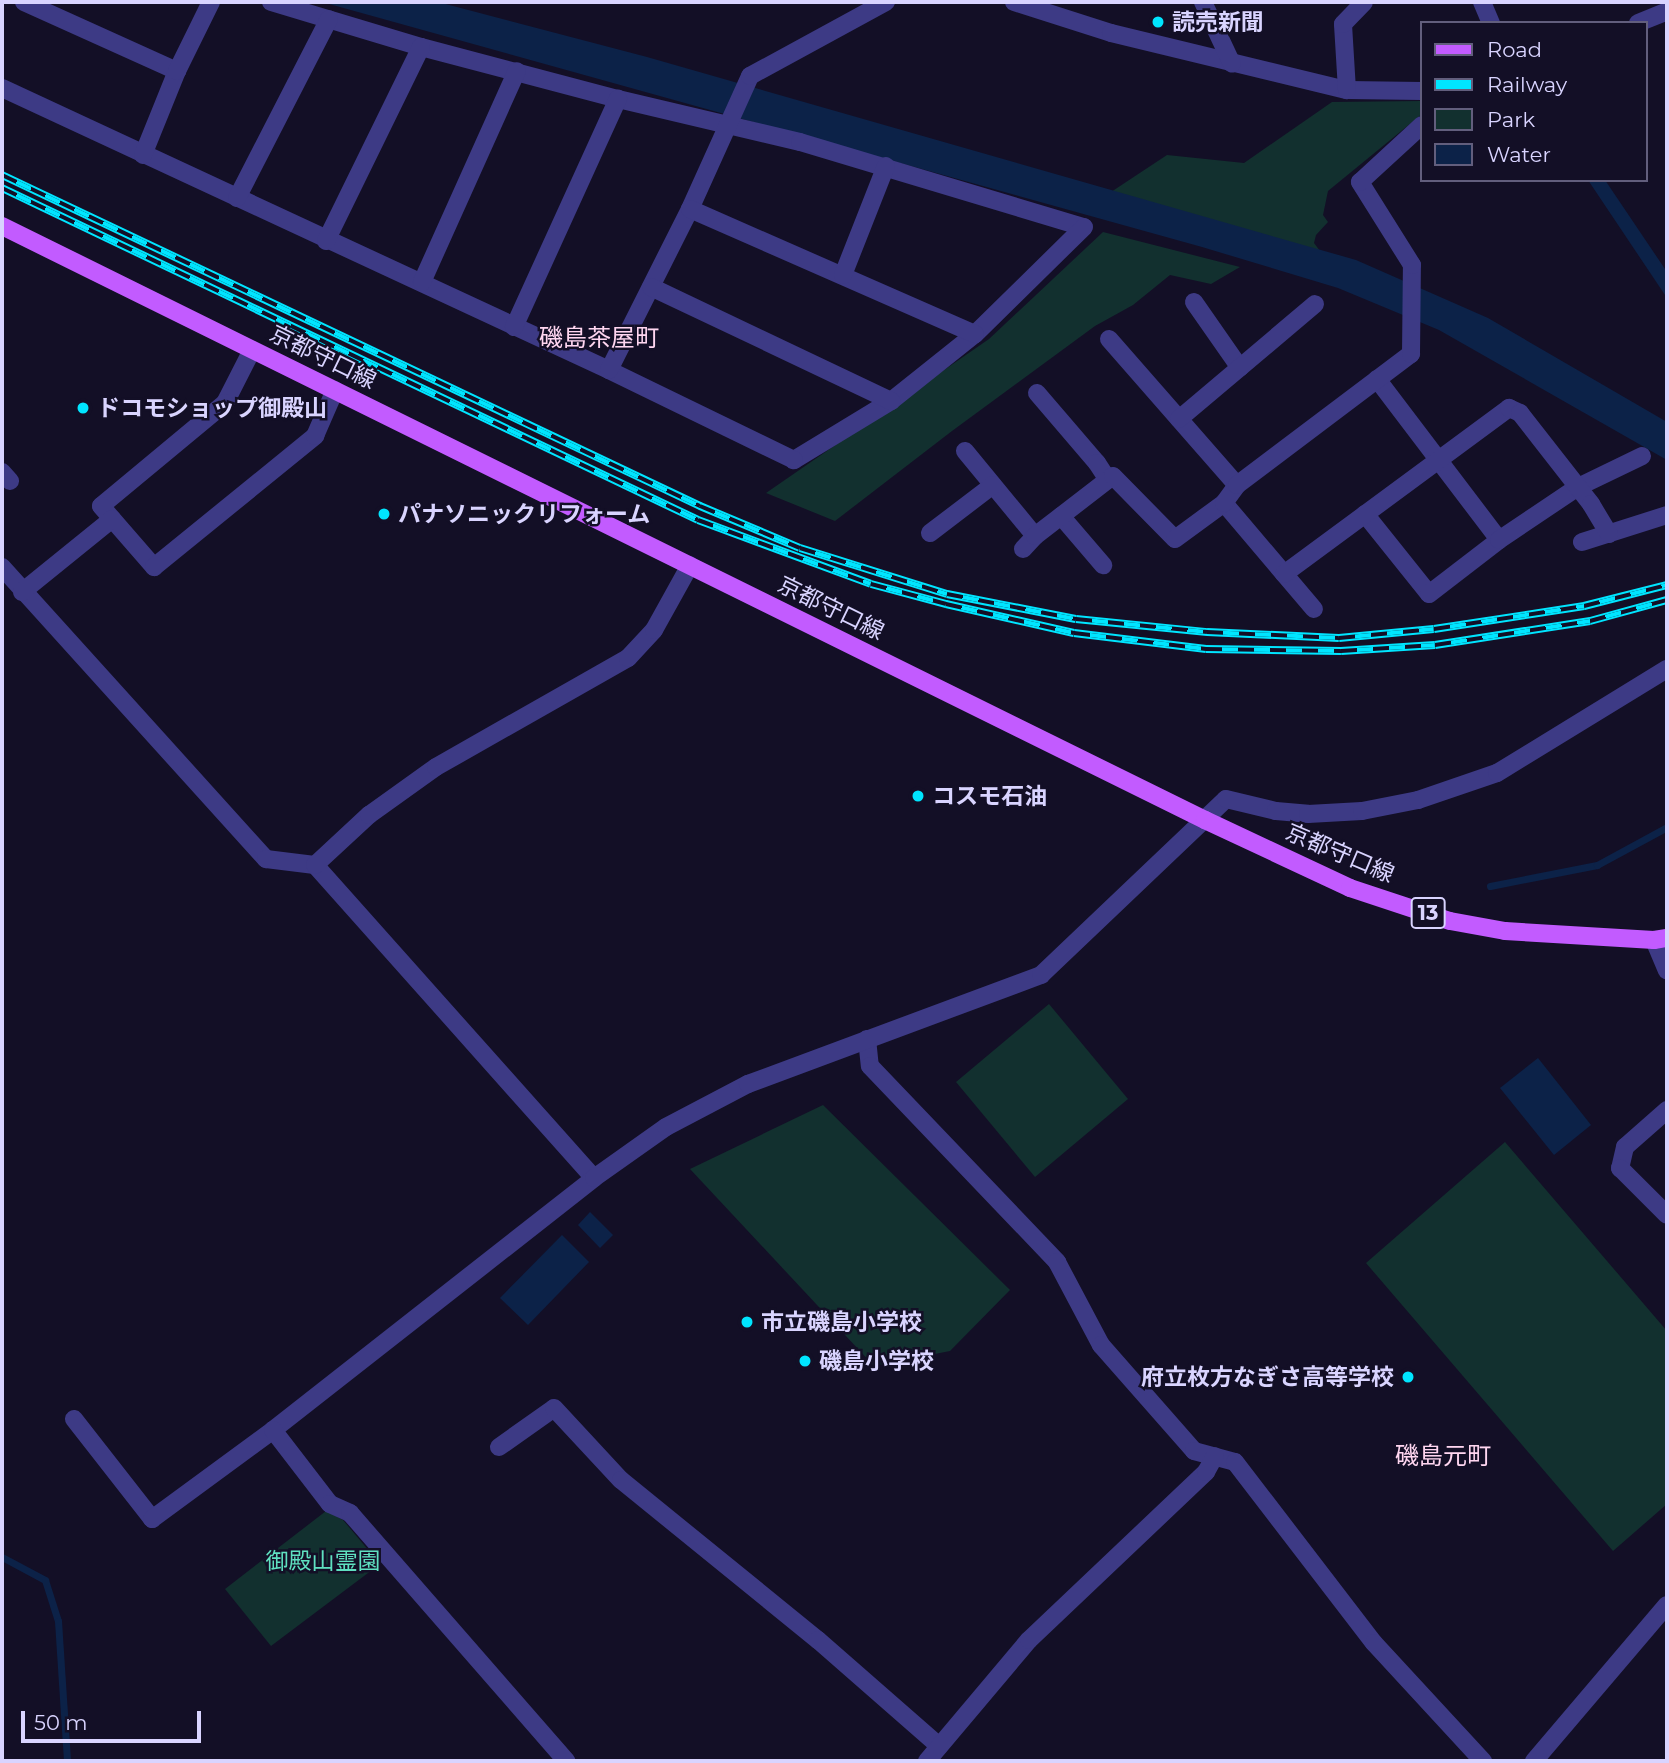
<!DOCTYPE html>
<meta charset="utf-8">
<style>
body{margin:0}
#map{position:relative;width:1669px;height:1763px;overflow:hidden;background:#130f26;font-family:Montserrat,"Noto Sans JP",sans-serif}
div>[style]{position:absolute}
.green>*{inset:0;background:#12302f}
.water>*{inset:0;background:#0c2248}
.stream>*{height:7px;margin:-3.5px;padding:0 3.5px;transform-origin:3.5px;border-radius:3.5px;background:#0c2248}
.minor>*{height:18px;margin:-9px;padding:0 9px;transform-origin:9px;border-radius:9px;background:#3d3a85}
.tertiary>*{height:18px;margin:-9px;padding:0 9px;transform-origin:9px;border-radius:9px;background:#3d3a85}
.primary>*{height:18px;margin:-9px;padding:0 9px;transform-origin:9px;border-radius:9px;background:#c25bff}
.rail>*{height:8px;margin-top:-4px;transform-origin:0;background:repeating-linear-gradient(90deg,#130f26 0 16px,#00e5ff 0 32px);box-sizing:border-box;border-block:2px solid #00e5ff}
.dots>*{width:19px;height:19px;translate:-50% -50%;box-sizing:border-box;border:4px solid #130f26;border-radius:50%}
span{translate:-50% -50%;white-space:nowrap;text-align:center;line-height:1.15;-webkit-text-stroke:5px #130f26;paint-order:stroke}
.shield-label span{padding:2px 5px;background:#130f26;border:2px solid;border-radius:5px;-webkit-text-stroke-width:0}
.shield-label{font-size:21px;color:#d9d4ff;font-weight:700}
.poi-label{font-size:23px;color:#d9d4ff;font-weight:700}
.left{translate:0 -50%;text-align:left}
.right{translate:-100% -50%;text-align:right}
.street-label{font-size:23px;color:#d9d4ff}
.park-label{font-size:23px;color:#5fe0c0}
.neighbourhood-label{font-size:24px;color:#ffd6f0}
.frame{position:absolute;inset:0;border:4px solid #d9d4ff;pointer-events:none}
.legend{position:absolute;left:1420px;top:21px;width:228px;height:161px;box-sizing:border-box;background:#130f26;border:2px solid #625e7d;margin:0;padding:9px 12px;list-style:none;font-size:21px;color:#d9d4ff}
.legend li{display:flex;align-items:center;gap:14px;height:35px}
.legend b{width:35px;border:2px solid #625e7d}
.scale{position:absolute;left:21px;top:1711px;width:180px;height:32px;box-sizing:border-box;border:4px solid #d9d4ff;border-top:0;padding-left:9px;font-size:21px;line-height:24px;white-space:nowrap;color:#d9d4ff;-webkit-text-stroke:5px #130f26;paint-order:stroke}
</style>
<div id="map">
<div class="green">
<i style="clip-path:polygon(1421px 101px,1422px 114px,1328px 191px,1323px 215px,1328px 222px,1316px 235px,1314px 243px,1320px 251px,1111px 192px,1167px 155px,1244px 163px,1332px 102px)"></i>
<i style="clip-path:polygon(1103px 232px,1240px 267px,1211px 284px,1170px 275px,1133px 305px,1095px 326px,952px 431px,835px 521px,766px 493px,989px 339px)"></i>
<i style="clip-path:polygon(1049px 1004px,1128px 1099px,1035px 1177px,956px 1082px)"></i>
<i style="clip-path:polygon(823px 1105px,1010px 1290px,950px 1351px,874px 1366px,690px 1169px)"></i>
<i style="clip-path:polygon(1505px 1142px,1667px 1331px,1667px 1504px,1613px 1551px,1366px 1263px)"></i>
<i style="clip-path:polygon(326px 1511px,343px 1520px,380px 1564px,271px 1646px,225px 1589px)"></i>
</div>
<div class="water">
<i style="clip-path:polygon(322px 2px,438px 2px,647px 57px,1356px 260px,1488px 318px,1667px 422px,1667px 460px,1439px 330px,1338px 288px,1202px 247px)"></i>
<i style="clip-path:polygon(1588px 180px,1605px 180px,1667px 272px,1667px 298px)"></i>
<i style="clip-path:polygon(1538px 1058px,1591px 1125px,1554px 1155px,1500px 1088px)"></i>
<i style="clip-path:polygon(590px 1212px,613px 1235px,600px 1248px,578px 1225px)"></i>
<i style="clip-path:polygon(562px 1235px,589px 1262px,528px 1325px,500px 1298px)"></i>
</div>
<div class="stream">
<i style="left:1490px;top:886px;width:109px;rotate:-11.1deg"></i>
<i style="left:1597px;top:865px;width:80px;rotate:-28.5deg"></i>
<i style="left:2px;top:1557px;width:49px;rotate:28.1deg"></i>
<i style="left:45px;top:1580px;width:43px;rotate:72.4deg"></i>
<i style="left:58px;top:1621px;width:140px;rotate:86.3deg"></i>
</div>
<div class="minor">
<i style="left:24px;top:2px;width:168px;rotate:24.3deg"></i>
<i style="left:271px;top:2px;width:157px;rotate:16.7deg"></i>
<i style="left:421px;top:47px;width:204px;rotate:14.8deg"></i>
<i style="left:618px;top:99px;width:187px;rotate:13.3deg"></i>
<i style="left:800px;top:142px;width:296px;rotate:16.7deg"></i>
<i style="left:1084px;top:227px;width:153px;rotate:135.5deg"></i>
<i style="left:975px;top:334px;width:107px;rotate:141.4deg"></i>
<i style="left:891px;top:401px;width:114px;rotate:148.7deg"></i>
<i style="left:794px;top:460px;width:206px;rotate:-154.1deg"></i>
<i style="left:1014px;top:2px;width:102px;rotate:17.7deg"></i>
<i style="left:1111px;top:33px;width:243px;rotate:13.6deg"></i>
<i style="left:1347px;top:90px;width:75px;rotate:0.8deg"></i>
<i style="left:1203px;top:2px;width:68px;rotate:64.9deg"></i>
<i style="left:1482px;top:2px;width:23px;rotate:67deg"></i>
<i style="left:2px;top:88px;width:669px;rotate:24.92deg"></i>
<i style="left:609px;top:370px;width:180px;rotate:-63.3deg"></i>
<i style="left:690px;top:209px;width:146px;rotate:-65.7deg"></i>
<i style="left:750px;top:76px;width:155px;rotate:-28.6deg"></i>
<i style="left:1347px;top:90px;width:66px;rotate:-93.5deg"></i>
<i style="left:1343px;top:24px;width:30px;rotate:-46deg"></i>
<i style="left:143px;top:155px;width:91px;rotate:-68deg"></i>
<i style="left:177px;top:71px;width:77px;rotate:-63.8deg"></i>
<i style="left:237px;top:198px;width:201px;rotate:-62.8deg"></i>
<i style="left:690px;top:209px;width:311px;rotate:23.7deg"></i>
<i style="left:326px;top:241px;width:216px;rotate:-63.9deg"></i>
<i style="left:843px;top:275px;width:117px;rotate:-68.5deg"></i>
<i style="left:422px;top:282px;width:231px;rotate:-65.8deg"></i>
<i style="left:651px;top:287px;width:266px;rotate:25.4deg"></i>
<i style="left:1194px;top:302px;width:80px;rotate:55.1deg"></i>
<i style="left:514px;top:327px;width:251px;rotate:-65.5deg"></i>
<i style="left:1109px;top:339px;width:194px;rotate:48.8deg"></i>
<i style="left:252px;top:350px;width:59px;rotate:117deg"></i>
<i style="left:225px;top:403px;width:161px;rotate:140.3deg"></i>
<i style="left:101px;top:506px;width:81px;rotate:49deg"></i>
<i style="left:154px;top:567px;width:208px;rotate:-39.1deg"></i>
<i style="left:315px;top:436px;width:50px;rotate:-66.5deg"></i>
<i style="left:1377px;top:379px;width:202px;rotate:52.8deg"></i>
<i style="left:1037px;top:393px;width:92px;rotate:49.4deg"></i>
<i style="left:1097px;top:463px;width:20px;rotate:57deg"></i>
<i style="left:1179px;top:419px;width:178px;rotate:-40.2deg"></i>
<i style="left:965px;top:451px;width:110px;rotate:50.5deg"></i>
<i style="left:2px;top:472px;width:12px;rotate:48deg"></i>
<i style="left:1224px;top:503px;width:139px;rotate:49.7deg"></i>
<i style="left:1365px;top:514px;width:102px;rotate:51.3deg"></i>
<i style="left:1429px;top:594px;width:88px;rotate:-37.6deg"></i>
<i style="left:1499px;top:540px;width:95px;rotate:-33.9deg"></i>
<i style="left:1578px;top:487px;width:71px;rotate:-25.8deg"></i>
<i style="left:1061px;top:516px;width:65px;rotate:49.4deg"></i>
<i style="left:930px;top:533px;width:79px;rotate:-37.3deg"></i>
<i style="left:1582px;top:542px;width:89px;rotate:-17.6deg"></i>
<i style="left:1023px;top:549px;width:18px;rotate:-47deg"></i>
<i style="left:1035px;top:536px;width:98px;rotate:-37.6deg"></i>
<i style="left:1113px;top:476px;width:88px;rotate:45.5deg"></i>
<i style="left:1175px;top:539px;width:61px;rotate:-36.3deg"></i>
<i style="left:1224px;top:503px;width:22px;rotate:-54deg"></i>
<i style="left:1237px;top:485px;width:218px;rotate:-37deg"></i>
<i style="left:1411px;top:354px;width:89px;rotate:-89.4deg"></i>
<i style="left:1412px;top:265px;width:98px;rotate:-122.1deg"></i>
<i style="left:1360px;top:182px;width:84px;rotate:-42.6deg"></i>
<i style="left:2px;top:567px;width:394px;rotate:47.9deg"></i>
<i style="left:266px;top:859px;width:49px;rotate:7deg"></i>
<i style="left:315px;top:865px;width:419px;rotate:48.3deg"></i>
<i style="left:1284px;top:574px;width:280px;rotate:-36.4deg"></i>
<i style="left:1509px;top:408px;width:12px;rotate:24deg"></i>
<i style="left:1520px;top:413px;width:115px;rotate:52deg"></i>
<i style="left:1591px;top:504px;width:35px;rotate:59deg"></i>
<i style="left:22px;top:592px;width:116px;rotate:-39deg"></i>
<i style="left:1654px;top:940px;width:33px;rotate:67deg"></i>
<i style="left:867px;top:1039px;width:27px;rotate:84deg"></i>
<i style="left:870px;top:1066px;width:271px;rotate:46.3deg"></i>
<i style="left:1057px;top:1262px;width:94px;rotate:62.1deg"></i>
<i style="left:1101px;top:1345px;width:141px;rotate:48.7deg"></i>
<i style="left:1194px;top:1451px;width:42px;rotate:15deg"></i>
<i style="left:1235px;top:1462px;width:228px;rotate:52.5deg"></i>
<i style="left:1374px;top:1643px;width:161px;rotate:47.3deg"></i>
<i style="left:1667px;top:1110px;width:56px;rotate:138.6deg"></i>
<i style="left:1625px;top:1147px;width:22px;rotate:103deg"></i>
<i style="left:1620px;top:1168px;width:66px;rotate:45deg"></i>
<i style="left:74px;top:1419px;width:127px;rotate:52deg"></i>
<i style="left:152px;top:1519px;width:150px;rotate:-36.3deg"></i>
<i style="left:273px;top:1430px;width:408px;rotate:-38.1deg"></i>
<i style="left:594px;top:1178px;width:88px;rotate:-35.3deg"></i>
<i style="left:666px;top:1127px;width:93px;rotate:-27.7deg"></i>
<i style="left:748px;top:1084px;width:313px;rotate:-20.4deg"></i>
<i style="left:1041px;top:975px;width:255px;rotate:-43.6deg"></i>
<i style="left:1226px;top:799px;width:51px;rotate:13.5deg"></i>
<i style="left:1276px;top:811px;width:32px;rotate:5deg"></i>
<i style="left:1308px;top:814px;width:54px;rotate:-3.2deg"></i>
<i style="left:1362px;top:811px;width:57px;rotate:-11.1deg"></i>
<i style="left:1418px;top:800px;width:83px;rotate:-18.9deg"></i>
<i style="left:1497px;top:773px;width:199px;rotate:-31.5deg"></i>
<i style="left:273px;top:1430px;width:93px;rotate:52.4deg"></i>
<i style="left:330px;top:1504px;width:22px;rotate:24deg"></i>
<i style="left:350px;top:1513px;width:329px;rotate:48.9deg"></i>
<i style="left:499px;top:1447px;width:67px;rotate:-35.3deg"></i>
<i style="left:554px;top:1408px;width:98px;rotate:47.1deg"></i>
<i style="left:621px;top:1480px;width:254px;rotate:39.1deg"></i>
<i style="left:818px;top:1640px;width:161px;rotate:41.2deg"></i>
<i style="left:927px;top:1761px;width:158px;rotate:-49.9deg"></i>
<i style="left:1029px;top:1640px;width:244px;rotate:-43.5deg"></i>
<i style="left:1206px;top:1472px;width:18px;rotate:-61deg"></i>
<i style="left:1534px;top:1761px;width:205px;rotate:-49.6deg"></i>
</div>
<div class="tertiary">
<i style="left:1638px;top:23px;width:31px;rotate:-22deg"></i>
<i style="left:315px;top:865px;width:74px;rotate:-42.8deg"></i>
<i style="left:369px;top:815px;width:82px;rotate:-35.6deg"></i>
<i style="left:436px;top:767px;width:221px;rotate:-29.6deg"></i>
<i style="left:628px;top:658px;width:38px;rotate:-47deg"></i>
<i style="left:654px;top:630px;width:74px;rotate:-61deg"></i>
</div>
<div class="primary">
<i style="left:2px;top:226px;width:1342px;rotate:26.28deg"></i>
<i style="left:1205px;top:820px;width:160px;rotate:25.1deg"></i>
<i style="left:1350px;top:888px;width:105px;rotate:18.3deg"></i>
<i style="left:1450px;top:921px;width:56px;rotate:10.3deg"></i>
<i style="left:1505px;top:931px;width:149px;rotate:3.5deg"></i>
<i style="left:1654px;top:940px;width:13px;rotate:-9deg"></i>
</div>
<div class="rail">
<i style="left:2px;top:175px;width:773px;rotate:25.37deg"></i>
<i style="left:700px;top:506px;width:108px;rotate:22.8deg"></i>
<i style="left:800px;top:548px;width:154px;rotate:17.4deg"></i>
<i style="left:947px;top:594px;width:131px;rotate:11deg"></i>
<i style="left:1076px;top:619px;width:132px;rotate:5.7deg"></i>
<i style="left:1207px;top:632px;width:132px;rotate:2.6deg"></i>
<i style="left:1339px;top:638px;width:95px;rotate:-5.4deg"></i>
<i style="left:1434px;top:629px;width:152px;rotate:-8.7deg"></i>
<i style="left:1584px;top:606px;width:86px;rotate:-14.2deg"></i>
<i style="left:2px;top:188px;width:771px;rotate:25.5deg"></i>
<i style="left:698px;top:520px;width:184px;rotate:20.3deg"></i>
<i style="left:871px;top:584px;width:78px;rotate:14.9deg"></i>
<i style="left:946px;top:604px;width:131px;rotate:12.8deg"></i>
<i style="left:1074px;top:633px;width:133px;rotate:6.9deg"></i>
<i style="left:1206px;top:649px;width:135px;rotate:0.8deg"></i>
<i style="left:1341px;top:651px;width:94px;rotate:-3.7deg"></i>
<i style="left:1435px;top:645px;width:157px;rotate:-8.8deg"></i>
<i style="left:1590px;top:621px;width:80px;rotate:-15.3deg"></i>
</div>
<div class="dots">
<i style="left:1158px;top:22px;background:#00e5ff"></i>
<i style="left:83px;top:408px;background:#00e5ff"></i>
<i style="left:384px;top:514px;background:#00e5ff"></i>
<i style="left:918px;top:796px;background:#00e5ff"></i>
<i style="left:747px;top:1322px;background:#00e5ff"></i>
<i style="left:805px;top:1361px;background:#00e5ff"></i>
<i style="left:1408px;top:1377px;background:#00e5ff"></i>
</div>
<div class="shield-label">
<span style="left:1428px;top:913px">13</span>
</div>
<div class="poi-label">
<span class="left" style="left:1172px;top:22px">読売新聞</span>
<span class="left" style="left:97px;top:408px">ドコモショップ御殿山</span>
<span class="left" style="left:398px;top:514px">パナソニックリフォーム</span>
<span class="left" style="left:932px;top:796px">コスモ石油</span>
<span class="left" style="left:761px;top:1322px">市立磯島小学校</span>
<span class="left" style="left:819px;top:1361px">磯島小学校</span>
<span class="right" style="left:1394px;top:1377px">府立枚方なぎさ高等学校</span>
</div>
<div class="street-label">
<span style="left:323px;top:357px;rotate:26deg">京都守口線</span>
<span style="left:831px;top:608px;rotate:26deg">京都守口線</span>
<span style="left:1340px;top:853px;rotate:23deg">京都守口線</span>
</div>
<div class="park-label">
<span style="left:323px;top:1561px">御殿山霊園</span>
</div>
<div class="neighbourhood-label">
<span style="left:599px;top:338px">磯島茶屋町</span>
<span style="left:1443px;top:1456px">磯島元町</span>
</div>
<div class="frame"></div>
<ul class="legend">
<li><b style="height:9px;background:#c25bff"></b>Road</li>
<li><b style="height:9px;background:#00e5ff"></b>Railway</li>
<li><b style="height:19px;background:#12302f"></b>Park</li>
<li><b style="height:19px;background:#0c2248"></b>Water</li>
</ul>
<div class="scale">50 m</div>
</div>
